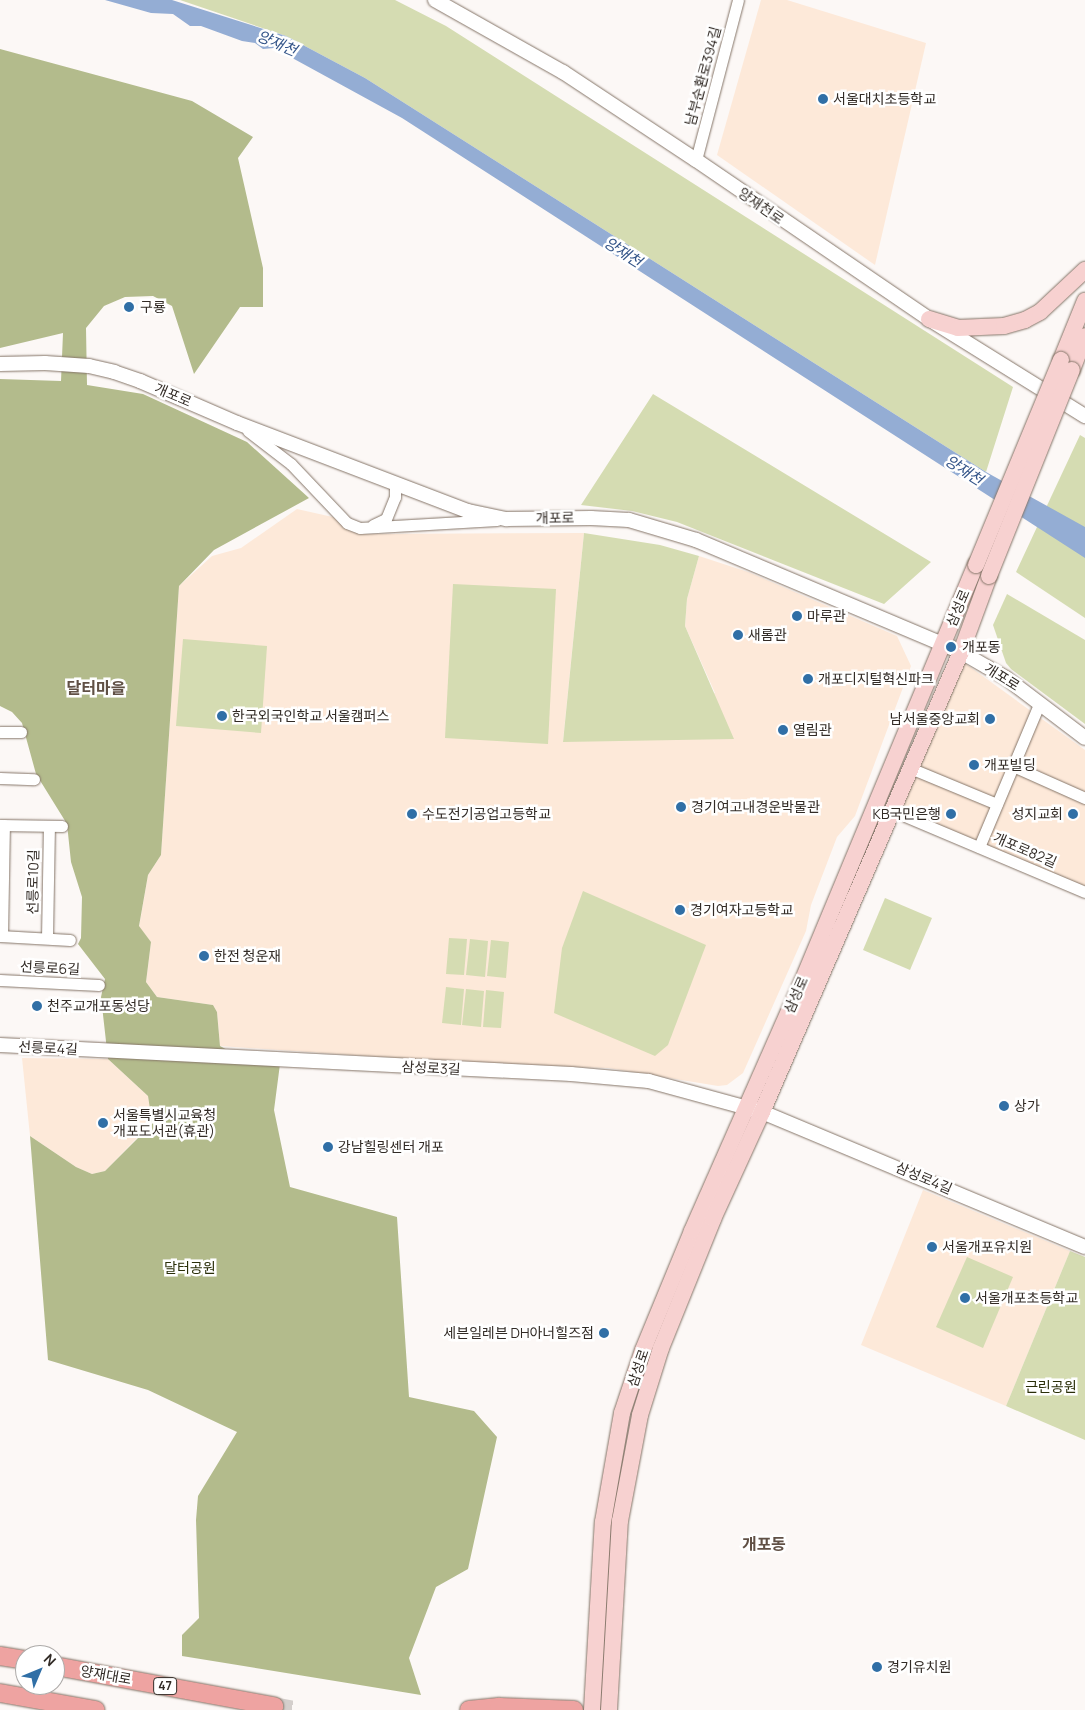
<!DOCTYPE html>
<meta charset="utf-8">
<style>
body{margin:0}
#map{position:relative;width:1085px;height:1710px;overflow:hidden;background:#fcf8f6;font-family:Manrope,"Noto Sans KR",sans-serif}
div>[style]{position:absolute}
.built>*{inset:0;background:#fde9d9}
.green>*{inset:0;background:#d5dcb2}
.forest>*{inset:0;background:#b3bb8c}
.water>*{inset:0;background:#94add4}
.primary-tunnel>*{height:18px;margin-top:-9px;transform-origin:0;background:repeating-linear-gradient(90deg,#d4cfcc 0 18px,transparent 0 27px)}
.roads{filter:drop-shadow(0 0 1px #857568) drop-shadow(0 0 1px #857568)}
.minor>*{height:11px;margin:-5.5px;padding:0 5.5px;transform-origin:5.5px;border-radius:5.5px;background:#fff}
.tertiary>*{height:14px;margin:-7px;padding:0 7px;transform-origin:7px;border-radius:7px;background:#fff}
.secondary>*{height:16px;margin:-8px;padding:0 8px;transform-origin:8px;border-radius:8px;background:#f7d1d0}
.primary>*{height:18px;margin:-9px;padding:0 9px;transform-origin:9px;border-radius:9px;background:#eea3a1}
.bridges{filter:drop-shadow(0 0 1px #857568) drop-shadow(0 0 1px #857568)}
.secondary-bridge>*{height:16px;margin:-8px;padding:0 8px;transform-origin:8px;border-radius:8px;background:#f7d1d0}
.dots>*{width:14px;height:14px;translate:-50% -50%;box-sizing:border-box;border:2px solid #fff;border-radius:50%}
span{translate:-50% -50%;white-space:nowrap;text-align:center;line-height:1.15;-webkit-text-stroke:5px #fff;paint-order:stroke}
.shield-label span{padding:1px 4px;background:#fff;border:1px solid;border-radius:4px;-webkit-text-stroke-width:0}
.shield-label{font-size:12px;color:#322b26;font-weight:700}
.street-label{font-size:14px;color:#322b26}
.poi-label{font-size:14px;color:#322b26}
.left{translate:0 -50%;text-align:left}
.right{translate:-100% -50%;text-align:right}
.park-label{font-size:14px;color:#2a2e08}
.water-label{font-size:15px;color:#345589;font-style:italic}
.quarter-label{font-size:16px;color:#605045;font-weight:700}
.north{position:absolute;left:15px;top:1645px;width:50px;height:50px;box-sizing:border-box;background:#fff;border:1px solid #adaaa8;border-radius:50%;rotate:45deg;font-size:14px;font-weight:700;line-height:20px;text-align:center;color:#322b26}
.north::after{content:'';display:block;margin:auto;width:18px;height:22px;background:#306fa6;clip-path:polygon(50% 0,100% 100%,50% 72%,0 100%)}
</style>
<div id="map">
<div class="built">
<i style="clip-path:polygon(761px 0,787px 0,926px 43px,875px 265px,717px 155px)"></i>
<i style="clip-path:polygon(297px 509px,337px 518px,368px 534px,584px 533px,563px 741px,715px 693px,685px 626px,687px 599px,699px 556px,748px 572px,897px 636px,911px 666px,855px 816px,837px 837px,811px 905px,806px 931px,743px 1073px,727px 1085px,718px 1086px,608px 1068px,493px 1065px,220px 1046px,217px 1012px,213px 1005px,157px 997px,146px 982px,151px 942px,139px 927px,148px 875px,161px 855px,179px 586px,212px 556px,241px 548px)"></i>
<i style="clip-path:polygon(959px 659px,1085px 750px,1085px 888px,899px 809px)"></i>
<i style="clip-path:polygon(22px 1058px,108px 1059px,148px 1096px,151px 1116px,142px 1133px,105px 1171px,92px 1174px,76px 1167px,30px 1136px)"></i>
<i style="clip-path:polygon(923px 1190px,1070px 1251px,1006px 1406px,861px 1345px)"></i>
</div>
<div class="green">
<i style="clip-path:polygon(180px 0,395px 0,446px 26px,1013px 387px,986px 472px,365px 78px,286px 36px)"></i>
<i style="clip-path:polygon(653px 394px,931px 562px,884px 604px,677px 522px,632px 511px,581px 505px)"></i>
<i style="clip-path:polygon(1080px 435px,1085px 438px,1085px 618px,1016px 572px)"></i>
<i style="clip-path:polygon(584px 533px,660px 545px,699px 556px,687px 599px,685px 626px,734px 739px,563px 742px)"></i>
<i style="clip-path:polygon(453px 584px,556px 589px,548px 744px,445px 738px)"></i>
<i style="clip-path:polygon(1007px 594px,1085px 640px,1085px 724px,1011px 669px,1006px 663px,993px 625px)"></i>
<i style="clip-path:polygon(183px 639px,267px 646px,261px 733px,176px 726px)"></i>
<i style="clip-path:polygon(583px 891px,706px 945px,668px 1045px,655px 1056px,554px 1013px,562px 948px)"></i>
<i style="clip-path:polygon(885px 898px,932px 918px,910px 970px,863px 950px)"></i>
<i style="clip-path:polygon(449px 938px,467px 939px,464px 975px,446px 974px)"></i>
<i style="clip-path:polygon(470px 939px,488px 941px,485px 977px,466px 975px)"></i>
<i style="clip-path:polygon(491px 940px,509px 942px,506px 978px,487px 976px)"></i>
<i style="clip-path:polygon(446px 987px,464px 989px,461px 1025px,442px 1023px)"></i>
<i style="clip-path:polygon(466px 989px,484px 991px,481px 1027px,462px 1025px)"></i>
<i style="clip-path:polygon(486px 990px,504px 992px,501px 1028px,483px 1027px)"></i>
<i style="clip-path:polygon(1070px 1251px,1085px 1257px,1085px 1440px,1006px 1406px)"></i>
<i style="clip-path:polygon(967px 1257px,1013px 1277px,983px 1348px,936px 1327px)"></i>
</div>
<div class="forest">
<i style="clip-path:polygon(0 49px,192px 101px,253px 137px,238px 158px,263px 268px,263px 307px,240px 307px,194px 374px,172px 306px,153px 296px,125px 297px,104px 306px,86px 328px,87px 385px,143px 394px,247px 442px,309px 498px,214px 550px,179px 586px,161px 855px,148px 875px,139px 926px,151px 942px,146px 982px,157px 997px,213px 1005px,217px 1012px,220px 1046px,242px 1058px,280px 1064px,274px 1110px,290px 1187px,397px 1217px,409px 1397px,474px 1411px,497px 1437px,468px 1569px,436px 1587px,409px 1658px,421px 1695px,182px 1656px,182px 1635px,199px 1618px,196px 1520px,198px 1496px,237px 1432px,148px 1390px,48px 1360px,30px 1136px,76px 1167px,92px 1174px,105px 1171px,142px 1134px,151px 1116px,148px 1096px,108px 1059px,101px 997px,105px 979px,78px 944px,81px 938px,82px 897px,71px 862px,67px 824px,36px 774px,22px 723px,12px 712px,0 706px,0 379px,61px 381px,63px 333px,0 348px)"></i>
</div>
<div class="water">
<i style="clip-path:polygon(105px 0,172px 0,286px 36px,365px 78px,986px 472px,1085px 527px,1085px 558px,402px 118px,274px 48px,263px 49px,255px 43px,242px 41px,201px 26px,190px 26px,173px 14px,151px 13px)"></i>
</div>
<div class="primary-tunnel">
<i style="left:274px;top:1706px;width:21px;rotate:11deg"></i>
</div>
<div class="roads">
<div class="minor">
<i style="left:696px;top:160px;width:165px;rotate:-75.3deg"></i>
<i style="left:248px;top:431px;width:54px;rotate:37.5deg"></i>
<i style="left:291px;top:464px;width:81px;rotate:46.5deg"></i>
<i style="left:347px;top:523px;width:14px;rotate:21deg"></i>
<i style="left:360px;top:528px;width:137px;rotate:-3.3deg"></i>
<i style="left:373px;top:525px;width:14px;rotate:-25deg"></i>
<i style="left:386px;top:519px;width:24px;rotate:-68deg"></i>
<i style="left:395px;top:497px;width:12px;rotate:-90deg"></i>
<i style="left:0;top:732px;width:21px"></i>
<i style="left:1013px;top:766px;width:79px;rotate:24deg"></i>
<i style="left:910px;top:768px;width:94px;rotate:22.5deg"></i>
<i style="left:0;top:778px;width:34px;rotate:2deg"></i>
<i style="left:893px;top:811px;width:208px;rotate:22.9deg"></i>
<i style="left:0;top:825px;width:62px;rotate:0.9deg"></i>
<i style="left:979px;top:847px;width:157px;rotate:-67.2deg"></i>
<i style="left:0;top:936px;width:70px;rotate:3.3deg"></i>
<i style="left:2px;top:936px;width:111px;rotate:-89deg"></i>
<i style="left:47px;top:938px;width:112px;rotate:-89deg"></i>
<i style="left:0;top:980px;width:99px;rotate:2.9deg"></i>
</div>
<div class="tertiary">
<i style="left:435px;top:0;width:147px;rotate:29.4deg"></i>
<i style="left:563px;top:72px;width:159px;rotate:33.5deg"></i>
<i style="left:696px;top:160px;width:282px;rotate:34.3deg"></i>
<i style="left:929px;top:319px;width:184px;rotate:31.9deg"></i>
<i style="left:0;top:364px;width:45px;rotate:-1.3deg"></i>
<i style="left:45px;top:363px;width:44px;rotate:3.9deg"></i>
<i style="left:89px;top:366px;width:26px;rotate:13deg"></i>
<i style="left:114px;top:372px;width:28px;rotate:19deg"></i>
<i style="left:140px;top:381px;width:106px;rotate:23.4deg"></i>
<i style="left:237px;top:423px;width:247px;rotate:20.9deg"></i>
<i style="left:468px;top:511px;width:40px;rotate:12deg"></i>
<i style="left:507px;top:519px;width:84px;rotate:-0.7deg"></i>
<i style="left:591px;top:518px;width:38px;rotate:3deg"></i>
<i style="left:629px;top:520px;width:70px;rotate:16.6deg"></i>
<i style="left:696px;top:540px;width:288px;rotate:22.9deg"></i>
<i style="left:961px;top:652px;width:52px;rotate:30deg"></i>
<i style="left:1006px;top:678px;width:99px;rotate:37.2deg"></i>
<i style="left:0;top:1045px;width:572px;rotate:2.91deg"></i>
<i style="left:571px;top:1074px;width:78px;rotate:5.1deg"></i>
<i style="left:649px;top:1081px;width:117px;rotate:15.3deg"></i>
<i style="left:762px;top:1112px;width:350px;rotate:22.7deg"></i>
</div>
<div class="secondary">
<i style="left:929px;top:319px;width:30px;rotate:17deg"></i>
<i style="left:958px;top:328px;width:46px;rotate:-2.5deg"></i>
<i style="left:1004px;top:326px;width:22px;rotate:-16deg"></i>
<i style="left:1025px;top:320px;width:17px;rotate:-28deg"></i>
<i style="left:1040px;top:312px;width:62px;rotate:-43deg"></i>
<i style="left:1061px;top:360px;width:64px;rotate:-67.9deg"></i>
<i style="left:1072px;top:370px;width:36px;rotate:-69deg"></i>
<i style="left:592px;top:1710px;width:188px;rotate:-86.7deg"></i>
<i style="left:603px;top:1522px;width:111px;rotate:-80.1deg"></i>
<i style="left:622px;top:1413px;width:66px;rotate:-71.6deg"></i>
<i style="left:643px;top:1350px;width:129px;rotate:-67.6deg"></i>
<i style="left:692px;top:1231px;width:272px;rotate:-66.2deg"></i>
<i style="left:802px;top:982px;width:452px;rotate:-67.4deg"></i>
<i style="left:609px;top:1710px;width:189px;rotate:-86.7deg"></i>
<i style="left:620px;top:1521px;width:108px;rotate:-79.3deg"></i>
<i style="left:640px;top:1415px;width:70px;rotate:-72.6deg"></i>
<i style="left:661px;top:1348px;width:139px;rotate:-68deg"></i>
<i style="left:713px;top:1219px;width:118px;rotate:-65.4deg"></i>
<i style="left:762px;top:1112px;width:501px;rotate:-66.61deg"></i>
<i style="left:961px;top:652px;width:81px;rotate:-69.8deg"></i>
</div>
<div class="primary">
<i style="left:0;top:1656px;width:25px;rotate:9deg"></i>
<i style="left:55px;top:1666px;width:223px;rotate:10.4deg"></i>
<i style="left:0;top:1693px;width:97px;rotate:10.1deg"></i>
<i style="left:469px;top:1710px;width:30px;rotate:-6deg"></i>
<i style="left:499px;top:1707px;width:75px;rotate:2.3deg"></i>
</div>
</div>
<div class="bridges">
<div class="secondary-bridge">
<i style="left:976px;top:565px;width:222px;rotate:-67.5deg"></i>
<i style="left:989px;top:576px;width:222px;rotate:-68.1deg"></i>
</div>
</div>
<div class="dots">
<i style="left:823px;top:99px;background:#306fa6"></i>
<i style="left:129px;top:307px;background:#306fa6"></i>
<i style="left:797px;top:616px;background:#306fa6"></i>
<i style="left:738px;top:635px;background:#306fa6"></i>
<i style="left:951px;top:647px;background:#306fa6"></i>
<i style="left:808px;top:679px;background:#306fa6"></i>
<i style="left:222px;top:716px;background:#306fa6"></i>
<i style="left:990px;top:719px;background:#306fa6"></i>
<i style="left:783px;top:730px;background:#306fa6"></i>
<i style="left:974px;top:765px;background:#306fa6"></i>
<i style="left:681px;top:807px;background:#306fa6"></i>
<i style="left:412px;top:814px;background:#306fa6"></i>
<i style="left:951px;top:814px;background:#306fa6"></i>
<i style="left:1073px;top:814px;background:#306fa6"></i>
<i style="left:680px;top:910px;background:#306fa6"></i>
<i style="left:204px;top:956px;background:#306fa6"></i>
<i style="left:37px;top:1006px;background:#306fa6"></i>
<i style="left:1004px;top:1106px;background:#306fa6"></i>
<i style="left:103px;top:1123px;background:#306fa6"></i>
<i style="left:328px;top:1147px;background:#306fa6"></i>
<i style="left:932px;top:1247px;background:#306fa6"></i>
<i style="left:965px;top:1298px;background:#306fa6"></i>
<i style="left:604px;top:1333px;background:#306fa6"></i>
<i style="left:877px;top:1667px;background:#306fa6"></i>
</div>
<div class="shield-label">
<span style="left:165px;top:1686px">47</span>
</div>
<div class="street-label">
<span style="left:703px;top:76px;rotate:-75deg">남부순환로394길</span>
<span style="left:761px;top:206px;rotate:35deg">양재천로</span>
<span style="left:173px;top:395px;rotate:23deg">개포로</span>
<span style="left:555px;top:518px;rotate:-1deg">개포로</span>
<span style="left:958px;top:608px;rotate:-67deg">삼성로</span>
<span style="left:1002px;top:677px;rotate:32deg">개포로</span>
<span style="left:1025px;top:850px;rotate:23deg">개포로82길</span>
<span style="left:33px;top:882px;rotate:-89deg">선릉로10길</span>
<span style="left:50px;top:968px;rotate:3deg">선릉로6길</span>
<span style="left:796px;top:995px;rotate:-66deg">삼성로</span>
<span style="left:48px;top:1048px;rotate:3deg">선릉로4길</span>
<span style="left:431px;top:1068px;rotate:3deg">삼성로3길</span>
<span style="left:924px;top:1178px;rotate:23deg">삼성로4길</span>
<span style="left:638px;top:1368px;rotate:-71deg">삼성로</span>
<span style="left:106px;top:1675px;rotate:10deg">양재대로</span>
</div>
<div class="poi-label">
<span class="left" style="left:833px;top:99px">서울대치초등학교</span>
<span class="left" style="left:140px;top:307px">구룡</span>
<span class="left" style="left:807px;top:616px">마루관</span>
<span class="left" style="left:748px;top:635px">새롬관</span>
<span class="left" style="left:962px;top:647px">개포동</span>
<span class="left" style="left:818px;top:679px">개포디지털혁신파크</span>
<span class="left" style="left:232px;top:716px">한국외국인학교 서울캠퍼스</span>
<span class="right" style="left:980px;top:719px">남서울중앙교회</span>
<span class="left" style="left:793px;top:730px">열림관</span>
<span class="left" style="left:984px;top:765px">개포빌딩</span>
<span class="left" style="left:691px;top:807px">경기여고내경운박물관</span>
<span class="left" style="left:422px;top:814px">수도전기공업고등학교</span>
<span class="right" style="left:941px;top:814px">KB국민은행</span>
<span class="right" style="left:1063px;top:814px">성지교회</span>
<span class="left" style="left:690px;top:910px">경기여자고등학교</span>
<span class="left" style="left:214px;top:956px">한전 청운재</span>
<span class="left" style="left:47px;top:1006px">천주교개포동성당</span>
<span class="left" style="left:1014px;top:1106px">상가</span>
<span class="left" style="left:113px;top:1123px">서울특별시교육청<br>개포도서관(휴관)</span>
<span class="left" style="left:338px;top:1147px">강남힐링센터 개포</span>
<span class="left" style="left:942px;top:1247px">서울개포유치원</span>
<span class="left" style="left:975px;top:1298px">서울개포초등학교</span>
<span class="right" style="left:594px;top:1333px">세븐일레븐 DH아너힐즈점</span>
<span class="left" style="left:887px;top:1667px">경기유치원</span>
</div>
<div class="park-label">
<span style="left:190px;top:1268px">달터공원</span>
<span style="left:1051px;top:1387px">근린공원</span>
</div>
<div class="water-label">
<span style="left:277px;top:43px;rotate:23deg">양재천</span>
<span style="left:623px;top:252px;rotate:33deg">양재천</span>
<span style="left:964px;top:470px;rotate:33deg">양재천</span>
</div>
<div class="quarter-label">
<span style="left:96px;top:688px">달터마을</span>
<span style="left:764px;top:1544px">개포동</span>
</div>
<div class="north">N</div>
</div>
